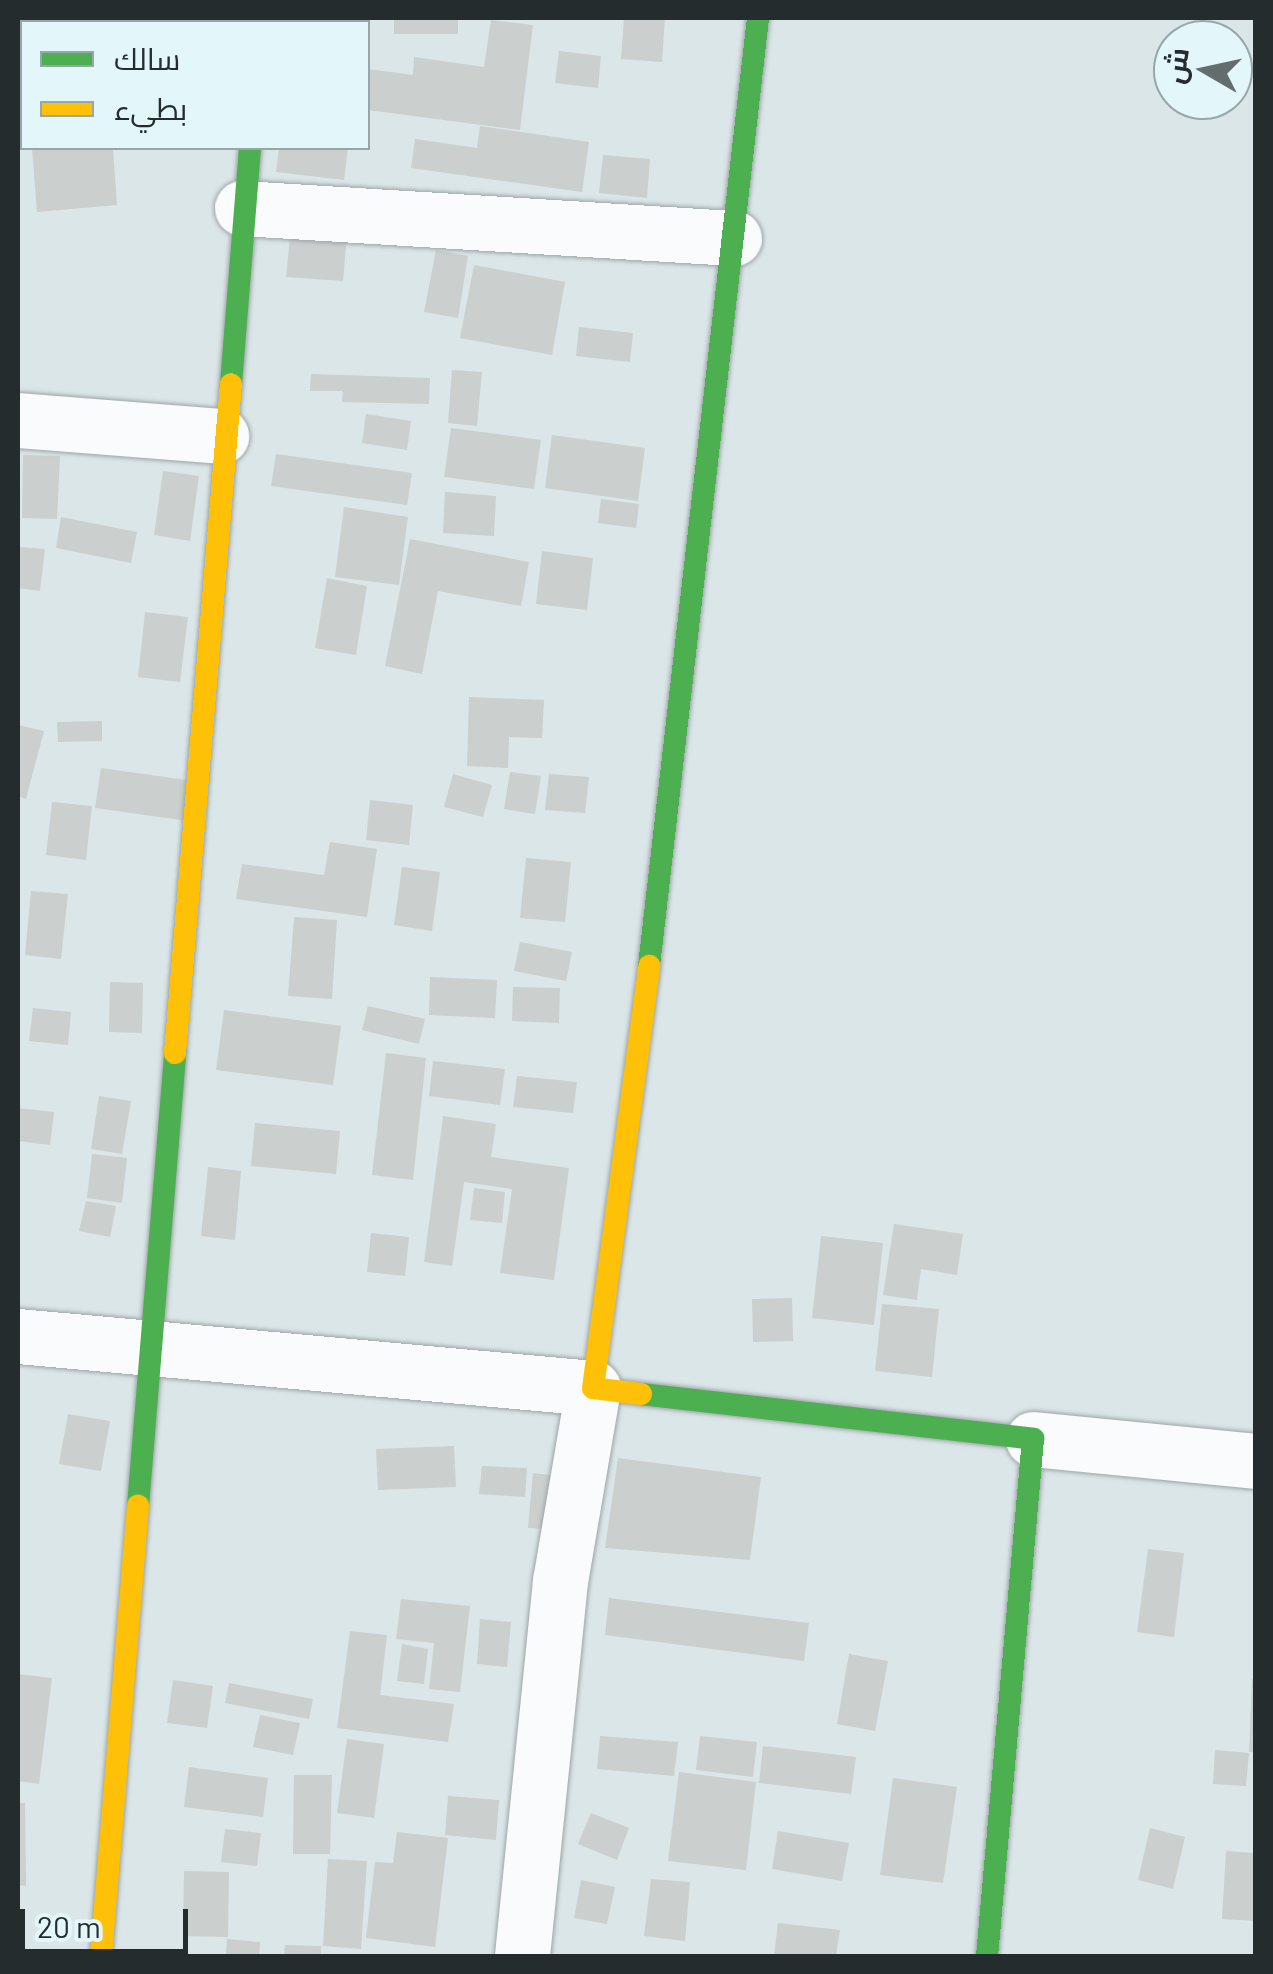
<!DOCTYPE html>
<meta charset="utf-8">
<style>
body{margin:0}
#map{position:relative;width:1273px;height:1974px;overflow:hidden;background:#dbe6e8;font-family:Barlow,Cairo,sans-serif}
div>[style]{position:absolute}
.building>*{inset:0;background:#cbcfcd}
.roads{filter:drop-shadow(0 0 2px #9da5a7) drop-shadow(0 0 2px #9da5a7)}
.street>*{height:55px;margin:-27.5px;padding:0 27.5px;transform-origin:27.5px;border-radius:27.5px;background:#fafbfc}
.fast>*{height:22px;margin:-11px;padding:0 11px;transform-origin:11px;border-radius:11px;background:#4caf50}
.slow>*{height:22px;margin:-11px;padding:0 11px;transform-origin:11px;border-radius:11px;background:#ffc107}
span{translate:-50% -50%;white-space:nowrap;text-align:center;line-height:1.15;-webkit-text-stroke:8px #e3f7fb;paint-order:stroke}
.frame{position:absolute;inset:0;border:20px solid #242c2d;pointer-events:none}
.legend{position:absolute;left:20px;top:20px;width:350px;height:130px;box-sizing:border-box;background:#e3f7fb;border:2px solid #97a6a9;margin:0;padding:12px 18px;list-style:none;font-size:30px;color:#242c2d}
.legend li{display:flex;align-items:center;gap:20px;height:50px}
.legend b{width:50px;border:2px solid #97a6a9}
.north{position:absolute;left:1153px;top:20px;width:100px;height:100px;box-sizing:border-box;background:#e3f7fb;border:2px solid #97a6a9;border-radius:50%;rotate:279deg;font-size:28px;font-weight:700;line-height:40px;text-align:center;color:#242c2d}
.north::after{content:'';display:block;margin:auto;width:35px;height:45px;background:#646d6e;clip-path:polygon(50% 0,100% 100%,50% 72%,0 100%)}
.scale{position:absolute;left:20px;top:1909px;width:168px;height:45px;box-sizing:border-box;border:5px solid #242c2d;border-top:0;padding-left:12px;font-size:30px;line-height:35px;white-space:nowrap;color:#242c2d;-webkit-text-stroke:8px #e3f7fb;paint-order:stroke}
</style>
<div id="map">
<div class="building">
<i style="clip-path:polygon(394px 18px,458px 18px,458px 34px,394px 34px)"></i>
<i style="clip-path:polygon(624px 18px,665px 18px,662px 62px,621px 59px)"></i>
<i style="clip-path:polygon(491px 20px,533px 25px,520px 130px,368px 110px,368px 69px,413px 75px,414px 57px,484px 67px)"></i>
<i style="clip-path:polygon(559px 51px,601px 56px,598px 88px,555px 83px)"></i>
<i style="clip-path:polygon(480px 126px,589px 142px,582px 192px,411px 168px,415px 139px,477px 148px)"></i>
<i style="clip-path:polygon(32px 148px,113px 148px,117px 205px,37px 212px)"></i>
<i style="clip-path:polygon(279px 148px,348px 148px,344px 180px,276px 172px)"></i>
<i style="clip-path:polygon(603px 155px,650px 159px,647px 198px,599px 193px)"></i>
<i style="clip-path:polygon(291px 228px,347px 234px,343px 281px,286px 277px)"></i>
<i style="clip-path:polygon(436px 250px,468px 256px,458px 318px,424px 312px)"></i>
<i style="clip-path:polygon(474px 265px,565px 282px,552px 355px,460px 338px)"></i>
<i style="clip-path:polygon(579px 327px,633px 333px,630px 362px,576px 356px)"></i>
<i style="clip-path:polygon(452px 370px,482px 372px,477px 426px,448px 423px)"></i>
<i style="clip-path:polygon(311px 374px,430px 378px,429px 404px,342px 402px,343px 391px,310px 391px)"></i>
<i style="clip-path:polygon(366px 414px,411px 421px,407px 450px,362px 443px)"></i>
<i style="clip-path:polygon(451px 428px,541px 440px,534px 489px,444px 477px)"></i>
<i style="clip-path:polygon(552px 435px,645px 448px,638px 501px,545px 488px)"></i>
<i style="clip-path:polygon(276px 454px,412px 473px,407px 505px,271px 486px)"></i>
<i style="clip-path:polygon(23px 455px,60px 456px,57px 519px,22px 518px)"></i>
<i style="clip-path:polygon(163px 471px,199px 476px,190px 541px,154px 535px)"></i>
<i style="clip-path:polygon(445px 492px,496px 496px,494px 536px,443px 533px)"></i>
<i style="clip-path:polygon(601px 499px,639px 504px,636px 528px,598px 523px)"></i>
<i style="clip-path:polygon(344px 507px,408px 517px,399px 585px,335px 577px)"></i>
<i style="clip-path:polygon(61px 517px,137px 532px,131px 563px,56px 548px)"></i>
<i style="clip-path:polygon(410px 539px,529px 562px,521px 606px,438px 591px,422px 674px,385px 666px)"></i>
<i style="clip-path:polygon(18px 547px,45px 549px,40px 591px,18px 588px)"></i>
<i style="clip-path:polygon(542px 551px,593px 558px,587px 610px,536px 604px)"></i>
<i style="clip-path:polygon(327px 578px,367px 586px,356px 655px,315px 648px)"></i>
<i style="clip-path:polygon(145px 612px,188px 617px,180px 682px,138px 677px)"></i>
<i style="clip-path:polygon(469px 697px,544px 700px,542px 738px,509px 737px,508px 768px,467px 766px)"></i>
<i style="clip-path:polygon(102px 721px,102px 741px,58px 742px,57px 722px)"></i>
<i style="clip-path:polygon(18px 725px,44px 731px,26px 799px,18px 796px)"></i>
<i style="clip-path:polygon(101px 768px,194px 781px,188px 821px,95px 808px)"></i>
<i style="clip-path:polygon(510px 772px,541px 776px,535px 814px,504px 809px)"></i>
<i style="clip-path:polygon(453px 774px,492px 785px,483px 817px,444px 807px)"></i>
<i style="clip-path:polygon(549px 774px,589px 777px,585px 813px,545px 810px)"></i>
<i style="clip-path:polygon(370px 800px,413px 805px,409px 845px,366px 840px)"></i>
<i style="clip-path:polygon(52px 802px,92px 806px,86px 860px,46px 855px)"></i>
<i style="clip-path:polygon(330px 842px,377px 849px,367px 917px,236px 899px,242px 864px,324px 875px)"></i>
<i style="clip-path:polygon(526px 858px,571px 862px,565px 922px,520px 918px)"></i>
<i style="clip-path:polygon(402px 867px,440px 872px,432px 931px,394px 925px)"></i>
<i style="clip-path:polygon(31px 891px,68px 894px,61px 959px,25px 955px)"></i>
<i style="clip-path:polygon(294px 917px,337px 920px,332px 999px,288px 996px)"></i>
<i style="clip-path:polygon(520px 942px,572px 952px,566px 981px,514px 971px)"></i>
<i style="clip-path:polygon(430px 977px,497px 980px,495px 1018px,429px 1015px)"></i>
<i style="clip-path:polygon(110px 982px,143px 983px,142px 1033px,109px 1032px)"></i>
<i style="clip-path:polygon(513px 987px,560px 988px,559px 1023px,512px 1021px)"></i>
<i style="clip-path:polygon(368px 1006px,425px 1019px,419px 1044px,362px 1030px)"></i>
<i style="clip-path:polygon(33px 1008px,71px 1012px,68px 1045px,29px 1041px)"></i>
<i style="clip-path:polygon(224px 1010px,341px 1026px,333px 1085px,216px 1070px)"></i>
<i style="clip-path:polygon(386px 1053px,426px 1058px,413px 1180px,372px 1175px)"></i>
<i style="clip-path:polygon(433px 1061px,505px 1069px,500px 1105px,429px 1096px)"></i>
<i style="clip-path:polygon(517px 1076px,577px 1082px,573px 1113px,513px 1107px)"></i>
<i style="clip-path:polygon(99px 1096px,131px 1101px,122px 1154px,91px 1149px)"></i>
<i style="clip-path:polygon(18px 1108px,54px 1112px,50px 1145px,18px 1141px)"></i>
<i style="clip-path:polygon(443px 1116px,496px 1124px,491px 1157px,569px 1168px,554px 1280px,500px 1273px,512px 1189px,464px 1182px,452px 1266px,424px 1262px)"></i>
<i style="clip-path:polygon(255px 1123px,340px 1131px,336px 1174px,251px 1166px)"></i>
<i style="clip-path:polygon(92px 1154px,127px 1158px,122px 1203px,87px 1198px)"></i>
<i style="clip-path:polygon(208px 1167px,241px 1171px,235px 1240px,201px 1236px)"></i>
<i style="clip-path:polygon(474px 1188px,505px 1192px,502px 1223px,470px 1220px)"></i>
<i style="clip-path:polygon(86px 1201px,116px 1206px,110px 1237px,79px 1231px)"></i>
<i style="clip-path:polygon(894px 1224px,963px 1234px,957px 1275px,921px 1269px,917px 1300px,883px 1295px)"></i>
<i style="clip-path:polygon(371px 1233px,409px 1237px,405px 1276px,367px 1272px)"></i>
<i style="clip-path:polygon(821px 1236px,883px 1243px,874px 1325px,812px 1318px)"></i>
<i style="clip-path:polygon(792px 1298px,793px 1341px,753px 1342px,752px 1299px)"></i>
<i style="clip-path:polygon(882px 1304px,939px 1309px,932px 1377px,875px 1371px)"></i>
<i style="clip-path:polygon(68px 1414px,110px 1421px,101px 1471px,59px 1464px)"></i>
<i style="clip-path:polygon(454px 1446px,456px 1487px,378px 1490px,376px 1449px)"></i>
<i style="clip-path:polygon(618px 1458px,761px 1477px,750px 1560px,605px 1548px)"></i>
<i style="clip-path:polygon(482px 1466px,527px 1468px,525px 1497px,479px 1494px)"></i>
<i style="clip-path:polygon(533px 1473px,568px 1477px,563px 1530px,528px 1528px)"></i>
<i style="clip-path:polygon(1148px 1549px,1184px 1553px,1174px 1637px,1137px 1632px)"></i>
<i style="clip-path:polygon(609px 1598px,809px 1623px,804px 1661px,605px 1635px)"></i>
<i style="clip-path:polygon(401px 1599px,470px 1606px,460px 1692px,429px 1689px,434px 1643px,396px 1639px)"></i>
<i style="clip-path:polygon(480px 1619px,511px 1622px,507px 1667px,477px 1664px)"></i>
<i style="clip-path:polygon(350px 1631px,387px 1635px,380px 1695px,454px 1704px,448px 1742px,337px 1728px)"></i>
<i style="clip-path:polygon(402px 1644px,428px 1649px,424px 1684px,397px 1681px)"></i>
<i style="clip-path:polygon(849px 1654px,888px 1661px,875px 1731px,837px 1724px)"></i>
<i style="clip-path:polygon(18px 1674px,52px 1678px,39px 1784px,18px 1781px)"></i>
<i style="clip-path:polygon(1252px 1679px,1256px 1679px,1256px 1752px,1249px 1752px)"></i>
<i style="clip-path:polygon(173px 1680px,213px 1686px,207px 1728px,167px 1723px)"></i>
<i style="clip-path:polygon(229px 1683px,313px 1699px,309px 1719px,225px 1703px)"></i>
<i style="clip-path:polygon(260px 1715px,300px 1723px,293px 1755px,253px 1747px)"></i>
<i style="clip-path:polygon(600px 1736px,678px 1742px,674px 1776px,597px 1769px)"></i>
<i style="clip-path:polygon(700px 1736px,757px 1742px,753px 1777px,696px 1770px)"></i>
<i style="clip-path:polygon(347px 1739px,384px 1744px,374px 1818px,337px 1813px)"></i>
<i style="clip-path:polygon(763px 1746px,856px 1757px,851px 1794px,759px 1783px)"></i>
<i style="clip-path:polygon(1215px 1750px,1249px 1753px,1246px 1786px,1213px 1784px)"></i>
<i style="clip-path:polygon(189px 1767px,268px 1778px,263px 1817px,184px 1807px)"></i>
<i style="clip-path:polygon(679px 1772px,756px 1782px,746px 1870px,668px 1861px)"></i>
<i style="clip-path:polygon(294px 1775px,332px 1775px,330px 1854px,293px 1854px)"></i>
<i style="clip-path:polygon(893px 1778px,957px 1787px,943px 1883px,880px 1875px)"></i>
<i style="clip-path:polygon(448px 1796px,499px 1800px,496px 1840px,445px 1835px)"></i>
<i style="clip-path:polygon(18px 1803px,25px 1803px,26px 1886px,18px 1885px)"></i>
<i style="clip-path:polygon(591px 1813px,629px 1828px,617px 1860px,578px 1844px)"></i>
<i style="clip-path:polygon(1150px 1828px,1185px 1837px,1173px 1889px,1138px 1880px)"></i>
<i style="clip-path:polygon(225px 1829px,261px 1833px,257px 1866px,221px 1862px)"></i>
<i style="clip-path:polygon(778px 1831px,849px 1843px,842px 1881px,772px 1869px)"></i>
<i style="clip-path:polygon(397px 1832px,448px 1838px,435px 1947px,366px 1938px,375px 1862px,393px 1863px)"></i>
<i style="clip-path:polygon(1226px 1851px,1256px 1853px,1256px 1921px,1222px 1919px)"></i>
<i style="clip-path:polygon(328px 1859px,367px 1861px,361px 1949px,323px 1946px)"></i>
<i style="clip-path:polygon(184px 1871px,229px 1872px,228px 1937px,183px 1936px)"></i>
<i style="clip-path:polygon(651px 1879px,690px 1882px,685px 1941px,644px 1936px)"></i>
<i style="clip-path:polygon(581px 1880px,615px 1887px,607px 1924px,574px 1918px)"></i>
<i style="clip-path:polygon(778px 1923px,840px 1930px,836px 1956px,774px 1956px)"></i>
<i style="clip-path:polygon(227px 1939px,260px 1942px,259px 1956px,226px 1956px)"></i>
<i style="clip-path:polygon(285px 1945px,321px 1946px,321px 1956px,284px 1956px)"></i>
</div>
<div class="roads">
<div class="street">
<i style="left:265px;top:22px;width:4px;rotate:-90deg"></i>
<i style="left:242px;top:208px;width:493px;rotate:3.5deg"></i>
<i style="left:18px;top:420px;width:204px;rotate:4.5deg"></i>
<i style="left:18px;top:1336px;width:577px;rotate:5.17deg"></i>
<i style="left:593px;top:1388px;width:196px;rotate:99.7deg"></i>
<i style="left:560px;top:1581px;width:377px;rotate:95.8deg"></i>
<i style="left:1033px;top:1439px;width:224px;rotate:5.6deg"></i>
</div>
<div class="fast">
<i style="left:231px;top:384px;width:237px;rotate:-85.4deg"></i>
<i style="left:649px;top:966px;width:954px;rotate:-83.44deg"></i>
<i style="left:641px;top:1394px;width:395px;rotate:6.5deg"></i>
<i style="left:1033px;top:1439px;width:519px;rotate:95.08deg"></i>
<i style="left:138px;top:1506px;width:455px;rotate:-85.3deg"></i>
</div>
<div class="slow">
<i style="left:175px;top:1053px;width:671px;rotate:-85.22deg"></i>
<i style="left:641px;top:1394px;width:48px;rotate:-172.9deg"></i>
<i style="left:593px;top:1388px;width:426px;rotate:-82.4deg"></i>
<i style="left:101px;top:1956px;width:452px;rotate:-85.3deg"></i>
</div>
</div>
<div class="frame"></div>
<ul class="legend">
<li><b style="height:12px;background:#4caf50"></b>سالك</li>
<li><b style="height:12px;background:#ffc107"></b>بطيء</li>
</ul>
<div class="north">ش</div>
<div class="scale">20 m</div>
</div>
